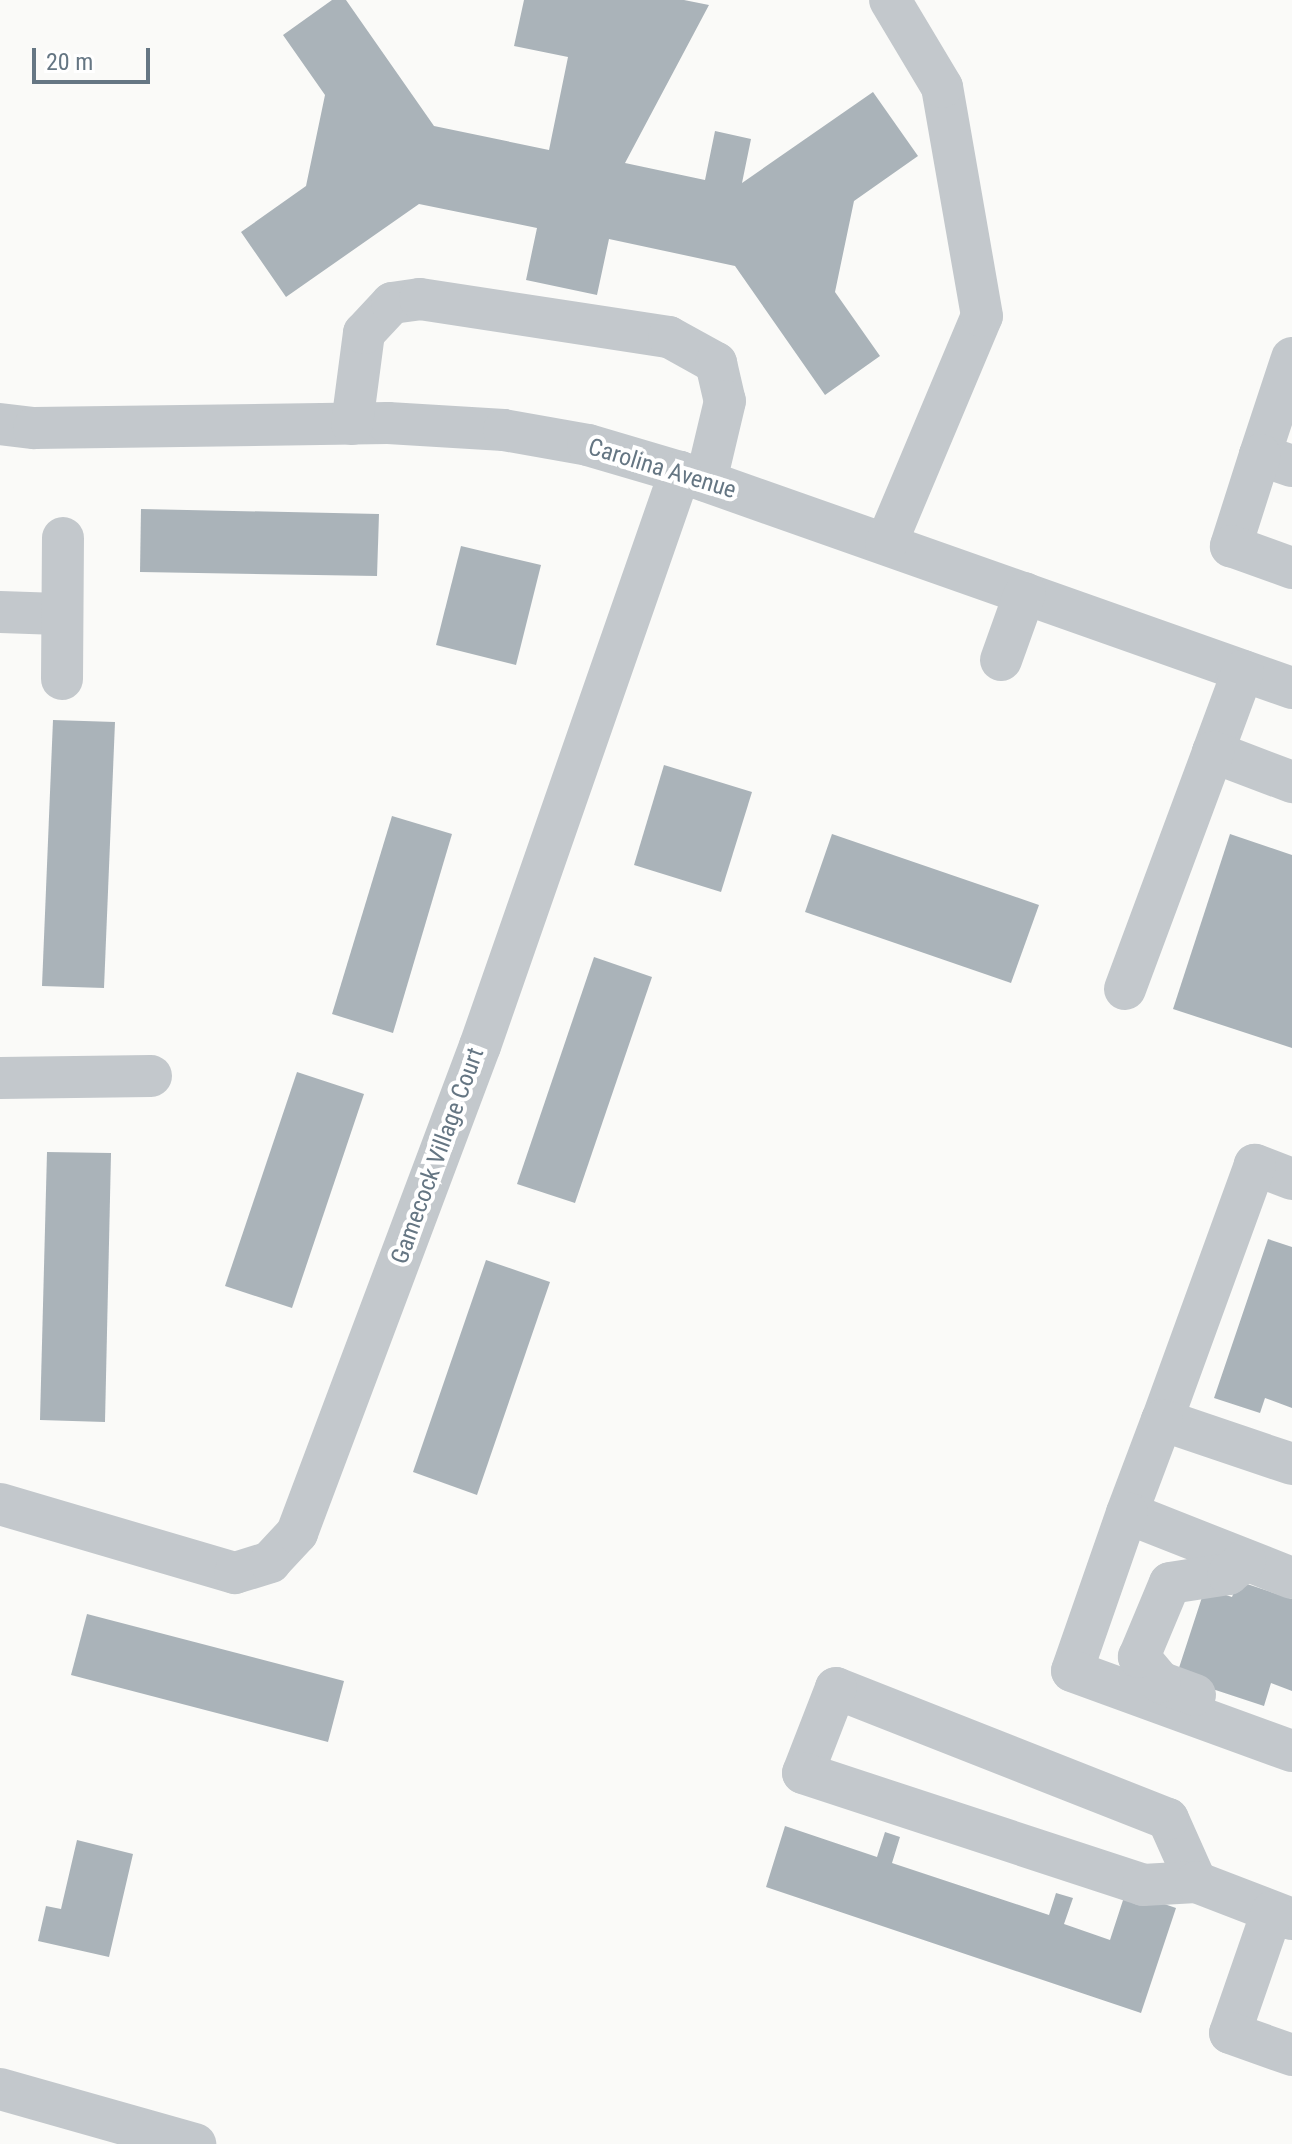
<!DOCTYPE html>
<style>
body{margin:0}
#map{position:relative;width:1292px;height:2144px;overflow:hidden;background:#fafaf8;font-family:"Roboto Condensed",sans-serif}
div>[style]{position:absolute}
.building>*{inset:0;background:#aab3b9}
.minor>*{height:42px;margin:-21px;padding:0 21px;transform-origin:21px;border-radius:21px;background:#c3c8cc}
span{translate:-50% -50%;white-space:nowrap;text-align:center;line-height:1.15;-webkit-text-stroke:8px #fff;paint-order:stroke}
.street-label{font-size:24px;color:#657683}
.scale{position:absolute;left:32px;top:48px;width:118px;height:36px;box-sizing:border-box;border:4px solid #657683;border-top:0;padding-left:10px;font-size:24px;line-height:28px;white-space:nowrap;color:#657683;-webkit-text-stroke:6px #fff;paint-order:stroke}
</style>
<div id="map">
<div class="building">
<i style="clip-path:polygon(332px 0,346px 0,434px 126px,549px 150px,568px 57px,514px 46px,524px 0,684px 0,709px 5px,625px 163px,705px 180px,715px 131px,751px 139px,742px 183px,873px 92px,918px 156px,854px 201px,835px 292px,880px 356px,825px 395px,735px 266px,609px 239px,597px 295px,526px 280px,537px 228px,419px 204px,286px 297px,241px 232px,306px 186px,325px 95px,283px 35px)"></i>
<i style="clip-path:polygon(141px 509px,379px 514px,377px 576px,140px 572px)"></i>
<i style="clip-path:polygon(461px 546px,541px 565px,516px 665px,436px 645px)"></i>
<i style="clip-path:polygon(53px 720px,115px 722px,104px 988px,42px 986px)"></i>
<i style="clip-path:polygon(664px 765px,752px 792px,721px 892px,634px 865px)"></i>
<i style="clip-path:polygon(392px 816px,452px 834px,393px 1033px,332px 1014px)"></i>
<i style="clip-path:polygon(832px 834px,1039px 905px,1011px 983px,805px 912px)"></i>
<i style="clip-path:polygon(1230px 834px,1292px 855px,1292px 1048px,1173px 1009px)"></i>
<i style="clip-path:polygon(594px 957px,652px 977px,575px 1203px,517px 1184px)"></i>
<i style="clip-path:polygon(297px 1072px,364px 1094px,292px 1308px,225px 1286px)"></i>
<i style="clip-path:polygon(47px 1152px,111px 1153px,105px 1422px,40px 1420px)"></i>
<i style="clip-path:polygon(1268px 1239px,1292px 1247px,1292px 1408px,1265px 1398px,1260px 1413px,1214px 1398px)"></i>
<i style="clip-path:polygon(486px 1260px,550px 1282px,477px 1495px,413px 1472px)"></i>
<i style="clip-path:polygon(1238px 1581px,1292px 1599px,1292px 1691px,1271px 1683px,1264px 1706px,1176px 1677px,1205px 1588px,1232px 1597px)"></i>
<i style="clip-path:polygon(87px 1614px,344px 1681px,328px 1742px,71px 1675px)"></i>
<i style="clip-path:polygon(785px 1826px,877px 1857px,885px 1832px,900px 1837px,892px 1863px,1049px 1915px,1056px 1893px,1073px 1898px,1064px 1924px,1110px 1940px,1126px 1891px,1176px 1908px,1141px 2013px,766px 1887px)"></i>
<i style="clip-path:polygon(77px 1840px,133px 1854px,109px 1957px,38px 1941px,46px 1906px,61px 1909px)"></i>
</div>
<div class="minor">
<i style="left:1292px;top:358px;width:102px;rotate:108.3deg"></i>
<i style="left:1260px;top:455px;width:34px;rotate:19deg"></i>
<i style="left:0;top:424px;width:34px;rotate:7deg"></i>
<i style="left:34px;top:428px;width:354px;rotate:-0.8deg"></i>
<i style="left:388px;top:423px;width:116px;rotate:3.5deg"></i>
<i style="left:504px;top:430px;width:85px;rotate:10.1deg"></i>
<i style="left:588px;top:445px;width:96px;rotate:16.4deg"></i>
<i style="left:680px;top:472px;width:649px;rotate:19.44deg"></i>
<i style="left:352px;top:424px;width:92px;rotate:-82.5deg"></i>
<i style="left:364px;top:333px;width:41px;rotate:-47deg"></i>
<i style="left:392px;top:303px;width:28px;rotate:-8deg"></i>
<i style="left:420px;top:299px;width:252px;rotate:8.7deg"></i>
<i style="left:669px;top:337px;width:54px;rotate:29deg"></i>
<i style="left:716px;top:363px;width:39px;rotate:77deg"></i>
<i style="left:725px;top:401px;width:82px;rotate:103.4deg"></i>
<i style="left:1260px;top:455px;width:96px;rotate:107.7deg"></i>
<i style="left:1231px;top:546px;width:65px;rotate:19.8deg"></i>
<i style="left:886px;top:544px;width:247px;rotate:-67.2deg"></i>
<i style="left:982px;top:316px;width:232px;rotate:-99.9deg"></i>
<i style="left:942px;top:87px;width:101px;rotate:-120.9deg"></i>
<i style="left:0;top:612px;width:59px;rotate:1.9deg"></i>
<i style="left:1001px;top:660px;width:71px;rotate:-70.3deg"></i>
<i style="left:1243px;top:671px;width:86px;rotate:110.3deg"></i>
<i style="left:1213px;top:752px;width:85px;rotate:20.8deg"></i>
<i style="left:62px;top:679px;width:141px;rotate:-89.6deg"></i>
<i style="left:1125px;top:989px;width:253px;rotate:-69.6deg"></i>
<i style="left:0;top:1078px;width:151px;rotate:-0.8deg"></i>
<i style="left:1292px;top:1179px;width:40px;rotate:-159deg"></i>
<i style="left:1255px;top:1165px;width:271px;rotate:110deg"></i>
<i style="left:1162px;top:1420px;width:137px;rotate:18.7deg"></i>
<i style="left:0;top:1504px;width:245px;rotate:16.4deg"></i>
<i style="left:235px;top:1573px;width:37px;rotate:-17deg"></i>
<i style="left:270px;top:1562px;width:40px;rotate:-47deg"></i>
<i style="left:297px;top:1533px;width:520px;rotate:-69.41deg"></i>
<i style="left:480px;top:1046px;width:608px;rotate:-70.79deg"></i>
<i style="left:1127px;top:1513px;width:99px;rotate:-69.4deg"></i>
<i style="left:1292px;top:1578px;width:177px;rotate:-158.5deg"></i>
<i style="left:1127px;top:1513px;width:167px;rotate:109.2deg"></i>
<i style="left:1072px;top:1671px;width:234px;rotate:20deg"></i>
<i style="left:1195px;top:1695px;width:37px;rotate:-160deg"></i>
<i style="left:1160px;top:1682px;width:33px;rotate:-130deg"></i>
<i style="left:1139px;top:1657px;width:80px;rotate:-67.3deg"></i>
<i style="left:1170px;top:1583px;width:59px;rotate:-8.8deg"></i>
<i style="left:1228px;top:1574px;width:22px;rotate:-39deg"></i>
<i style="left:1196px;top:1882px;width:69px;rotate:-114deg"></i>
<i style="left:1168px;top:1819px;width:357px;rotate:-158.5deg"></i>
<i style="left:836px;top:1688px;width:91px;rotate:111.2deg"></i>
<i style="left:803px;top:1773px;width:358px;rotate:18.2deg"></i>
<i style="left:1143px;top:1885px;width:53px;rotate:-3.2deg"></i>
<i style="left:1196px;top:1882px;width:103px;rotate:21.1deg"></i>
<i style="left:1272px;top:1912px;width:128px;rotate:109.1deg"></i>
<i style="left:1230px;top:2033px;width:66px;rotate:19.5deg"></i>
<i style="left:0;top:2089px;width:203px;rotate:15.8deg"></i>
</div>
<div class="street-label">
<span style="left:662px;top:469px;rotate:17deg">Carolina Avenue</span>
<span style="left:438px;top:1156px;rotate:-70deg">Gamecock Village Court</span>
</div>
<div class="scale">20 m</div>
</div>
